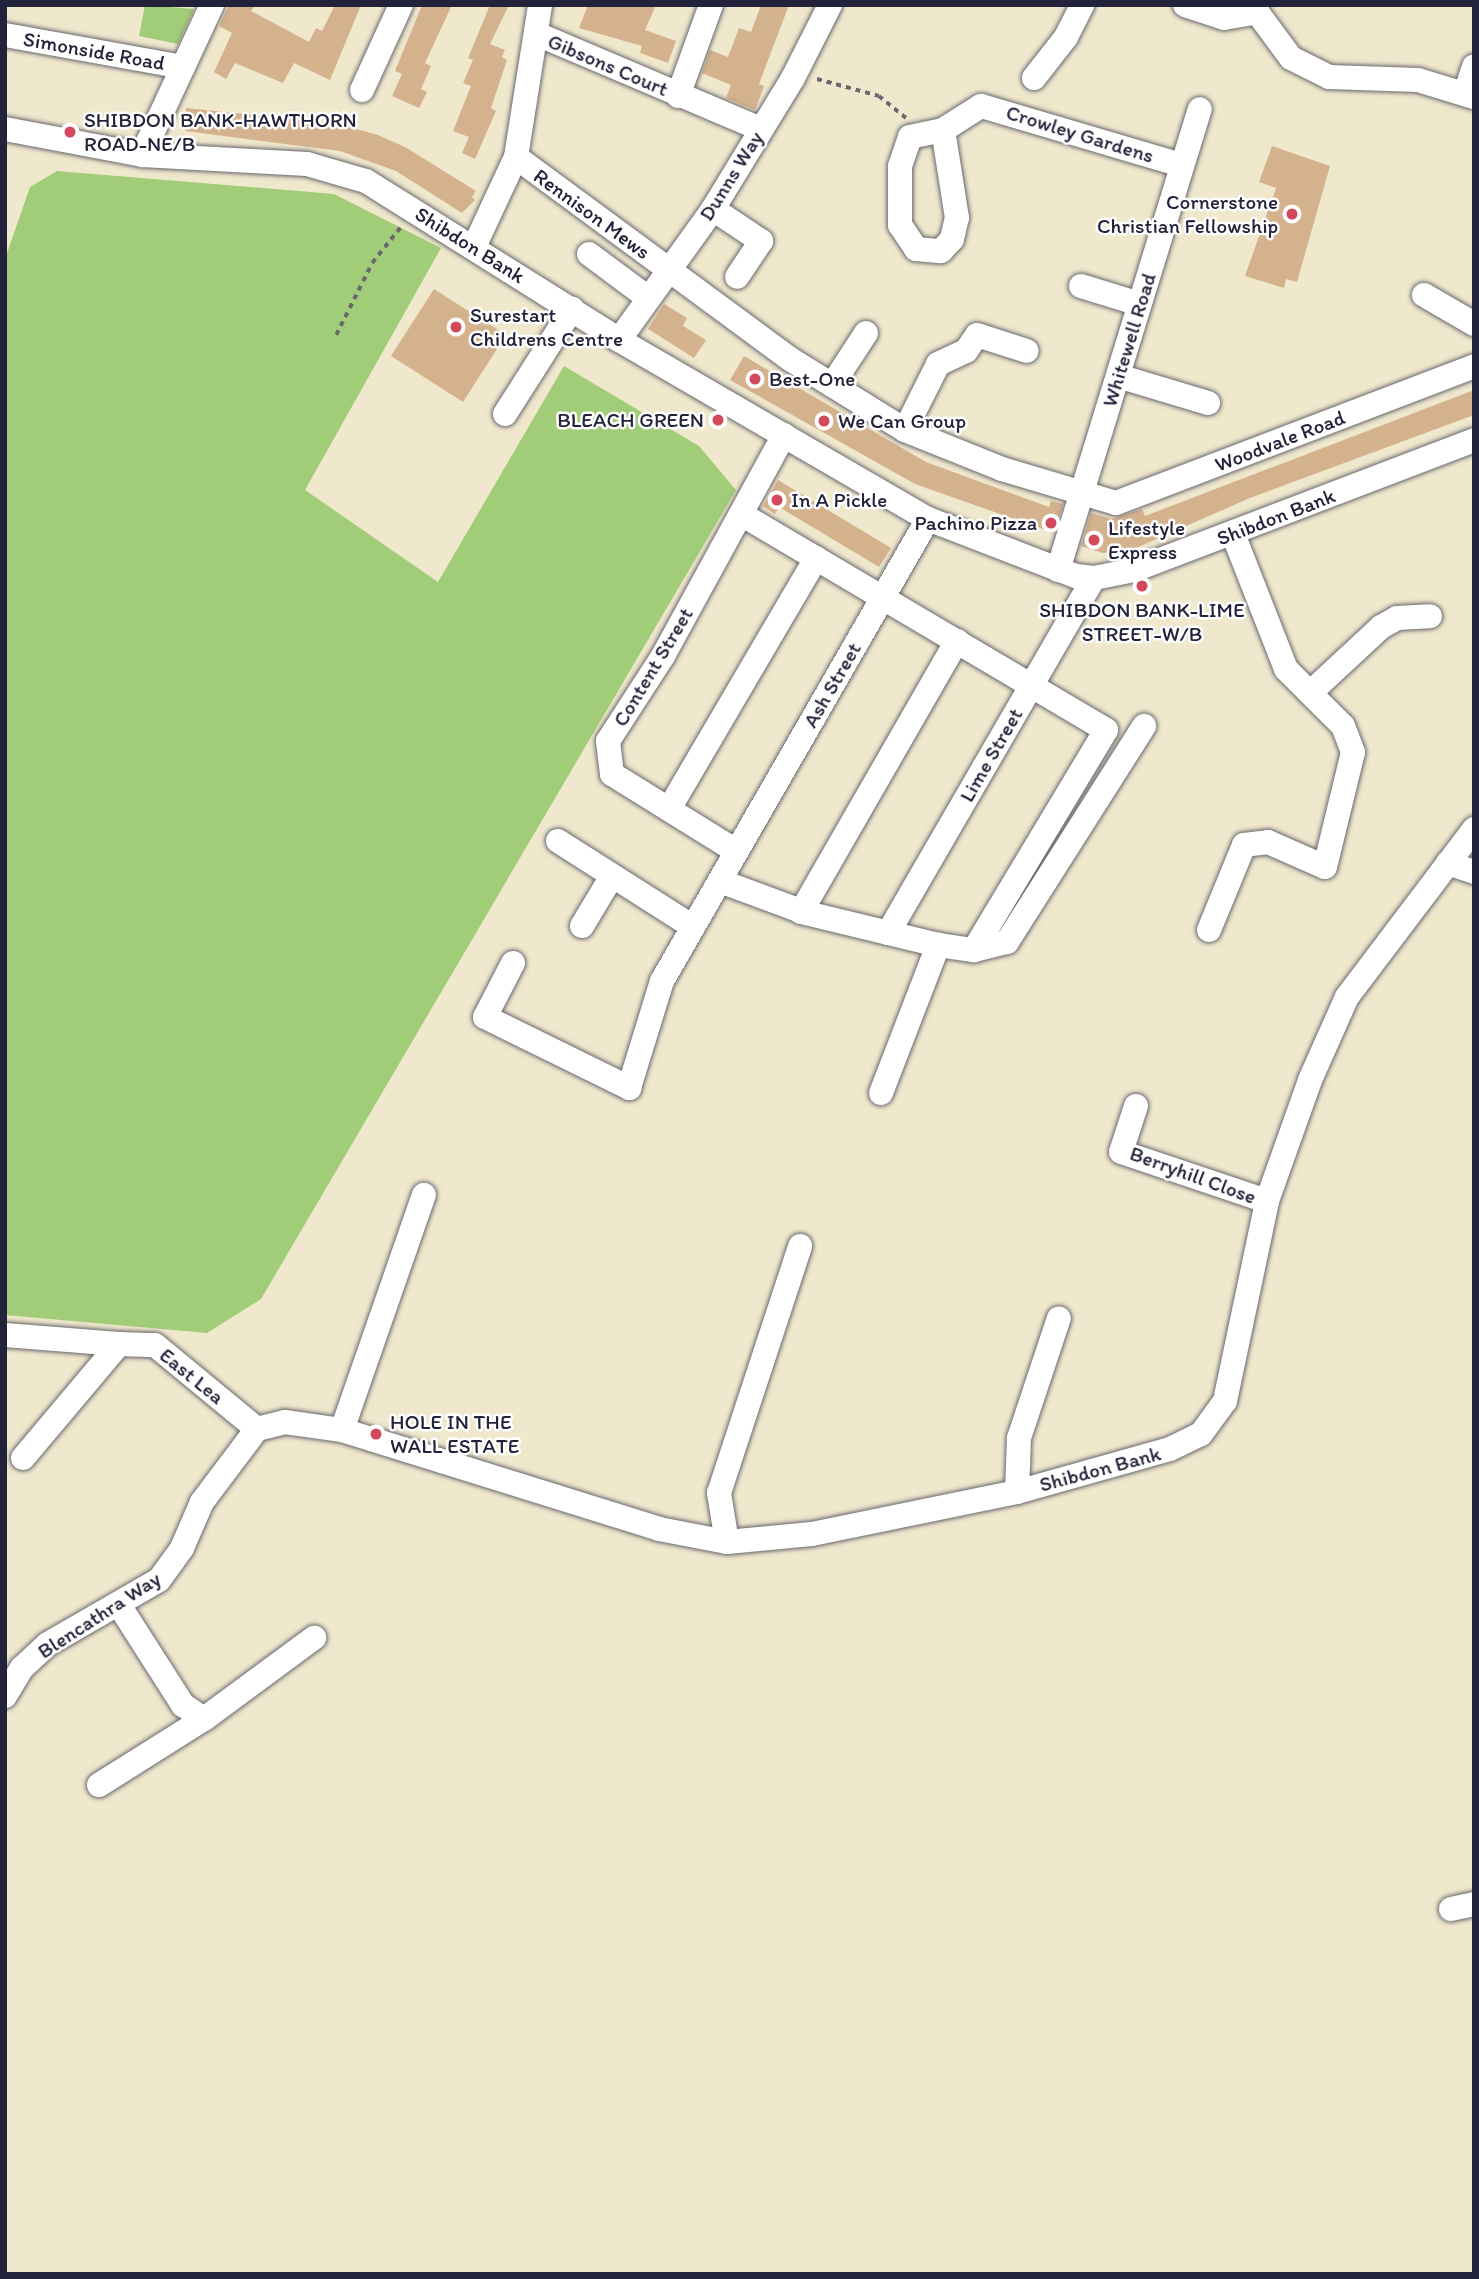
<!DOCTYPE html>
<style>
body{margin:0}
#map{position:relative;width:1479px;height:2279px;overflow:hidden;background:#efe8cd;font-family:Itim,sans-serif}
div>[style]{position:absolute}
.green>*{inset:0;background:#a1cc78}
.building>*{inset:0;background:#d5b28e}
.path>*{height:3.5px;margin-top:-1.75px;transform-origin:0;background:repeating-linear-gradient(90deg,#6a676e 0 5px,transparent 0 10px)}
.roads{filter:drop-shadow(0 0 2px #6a676e) drop-shadow(0 0 2px #6a676e)}
.minor>*{height:24px;margin:-12px;padding:0 12px;transform-origin:12px;border-radius:12px;background:#fff}
.dots>*{width:19px;height:19px;translate:-50% -50%;box-sizing:border-box;border:4px solid #fff;border-radius:50%}
span{translate:-50% -50%;white-space:nowrap;text-align:center;line-height:1.15;-webkit-text-stroke:5px #fff;paint-order:stroke}
.street-label{font-size:21px;color:#22223b}
.poi-label{font-size:21px;color:#22223b}
.left{translate:0 -50%;text-align:left}
.right{translate:-100% -50%;text-align:right}
.frame{position:absolute;inset:0;border:7px solid #22223b;pointer-events:none}
</style>
<div id="map">
<div class="green">
<i style="clip-path:polygon(145px 5px,194px 9px,178px 44px,139px 36px)"></i>
<i style="clip-path:polygon(57px 171px,334px 194px,441px 248px,305px 490px,438px 582px,564px 366px,699px 446px,736px 490px,261px 1299px,207px 1333px,5px 1315px,5px 259px,30px 187px)"></i>
</div>
<div class="building">
<i style="clip-path:polygon(229px 5px,255px 5px,251px 11px,309px 42px,316px 28px,322px 31px,335px 5px,361px 5px,330px 80px,294px 63px,283px 83px,235px 63px,226px 79px,214px 72px,232px 33px,219px 26px)"></i>
<i style="clip-path:polygon(422px 5px,452px 5px,425px 63px,431px 66px,421px 89px,427px 92px,419px 108px,392px 96px,402px 74px,395px 71px)"></i>
<i style="clip-path:polygon(490px 5px,509px 5px,490px 44px,505px 50px,502px 57px,507px 60px,491px 108px,496px 111px,475px 159px,462px 153px,469px 137px,453px 131px,471px 86px,463px 83px,473px 60px,468px 58px)"></i>
<i style="clip-path:polygon(588px 5px,656px 5px,645px 30px,676px 41px,668px 63px,640px 53px,642px 46px,579px 28px)"></i>
<i style="clip-path:polygon(761px 5px,789px 5px,759px 84px,764px 86px,755px 110px,726px 98px,731px 85px,702px 73px,710px 50px,728px 57px,739px 28px,751px 32px)"></i>
<i style="clip-path:polygon(186px 108px,338px 124px,378px 135px,405px 147px,476px 191px,472px 197px,475px 200px,462px 213px,396px 171px,340px 151px,185px 131px)"></i>
<i style="clip-path:polygon(1272px 146px,1330px 166px,1297px 282px,1286px 279px,1284px 288px,1245px 276px,1276px 188px,1259px 182px)"></i>
<i style="clip-path:polygon(434px 289px,506px 335px,463px 402px,391px 356px)"></i>
<i style="clip-path:polygon(664px 304px,687px 318px,683px 326px,706px 340px,694px 358px,648px 329px)"></i>
<i style="clip-path:polygon(744px 356px,926px 462px,1049px 507px,1051px 501px,1063px 504px,1054px 533px,915px 484px,730px 380px)"></i>
<i style="clip-path:polygon(1474px 390px,1474px 415px,1250px 498px,1136px 548px,1103px 553px,1081px 546px,1091px 513px,1112px 519px,1142px 509px,1145px 516px)"></i>
<i style="clip-path:polygon(778px 480px,891px 548px,879px 567px,779px 507px,775px 514px,763px 506px)"></i>
</div>
<div class="path">
<i style="left:817px;top:79px;width:64px;rotate:15.3deg"></i>
<i style="left:879px;top:96px;width:35px;rotate:39deg"></i>
<i style="left:336px;top:335px;width:80px;rotate:-63.4deg"></i>
<i style="left:372px;top:263px;width:45px;rotate:-51.3deg"></i>
</div>
<div class="roads">
<div class="minor">
<i style="left:1185px;top:5px;width:41px;rotate:18.4deg"></i>
<i style="left:1224px;top:18px;width:34px;rotate:-10deg"></i>
<i style="left:1257px;top:12px;width:57px;rotate:53.5deg"></i>
<i style="left:1291px;top:58px;width:42px;rotate:26.6deg"></i>
<i style="left:1329px;top:77px;width:89px;rotate:1.9deg"></i>
<i style="left:1418px;top:80px;width:59px;rotate:16.9deg"></i>
<i style="left:537px;top:34px;width:243px;rotate:23deg"></i>
<i style="left:5px;top:35px;width:181px;rotate:10.2deg"></i>
<i style="left:1034px;top:78px;width:52px;rotate:-52deg"></i>
<i style="left:1066px;top:37px;width:36px;rotate:-63deg"></i>
<i style="left:362px;top:90px;width:94px;rotate:-65.4deg"></i>
<i style="left:1465px;top:94px;width:29px;rotate:-72deg"></i>
<i style="left:678px;top:96px;width:97px;rotate:-70.1deg"></i>
<i style="left:5px;top:129px;width:139px;rotate:10.7deg"></i>
<i style="left:142px;top:155px;width:165px;rotate:3.1deg"></i>
<i style="left:307px;top:164px;width:61px;rotate:16.1deg"></i>
<i style="left:366px;top:181px;width:299px;rotate:32.1deg"></i>
<i style="left:619px;top:340px;width:357px;rotate:30.1deg"></i>
<i style="left:928px;top:519px;width:159px;rotate:21.1deg"></i>
<i style="left:1076px;top:576px;width:18px;rotate:6deg"></i>
<i style="left:1094px;top:578px;width:41px;rotate:-11.3deg"></i>
<i style="left:1134px;top:570px;width:364px;rotate:-20.9deg"></i>
<i style="left:943px;top:130px;width:34px;rotate:168deg"></i>
<i style="left:910px;top:137px;width:31px;rotate:109deg"></i>
<i style="left:900px;top:166px;width:59px;rotate:90deg"></i>
<i style="left:900px;top:225px;width:29px;rotate:56deg"></i>
<i style="left:916px;top:249px;width:25px;rotate:5deg"></i>
<i style="left:941px;top:251px;width:16px;rotate:-47deg"></i>
<i style="left:952px;top:239px;width:22px;rotate:-77deg"></i>
<i style="left:957px;top:218px;width:89px;rotate:-99deg"></i>
<i style="left:943px;top:130px;width:45px;rotate:-32.3deg"></i>
<i style="left:981px;top:106px;width:209px;rotate:16.4deg"></i>
<i style="left:142px;top:155px;width:166px;rotate:-65deg"></i>
<i style="left:516px;top:157px;width:340px;rotate:36.4deg"></i>
<i style="left:790px;top:359px;width:135px;rotate:31.7deg"></i>
<i style="left:905px;top:430px;width:105px;rotate:21.9deg"></i>
<i style="left:1002px;top:469px;width:119px;rotate:16.6deg"></i>
<i style="left:1116px;top:503px;width:383px;rotate:-20.9deg"></i>
<i style="left:713px;top:209px;width:58px;rotate:33.7deg"></i>
<i style="left:761px;top:241px;width:43px;rotate:123.7deg"></i>
<i style="left:474px;top:247px;width:99px;rotate:-65deg"></i>
<i style="left:516px;top:157px;width:154px;rotate:-81deg"></i>
<i style="left:589px;top:254px;width:74px;rotate:36.7deg"></i>
<i style="left:1081px;top:286px;width:61px;rotate:17.2deg"></i>
<i style="left:1424px;top:295px;width:58px;rotate:30.1deg"></i>
<i style="left:619px;top:340px;width:161px;rotate:-54.3deg"></i>
<i style="left:713px;top:209px;width:153px;rotate:-58.6deg"></i>
<i style="left:793px;top:78px;width:82px;rotate:-63.1deg"></i>
<i style="left:1118px;top:376px;width:94px;rotate:16.7deg"></i>
<i style="left:832px;top:385px;width:62px;rotate:-56.8deg"></i>
<i style="left:505px;top:414px;width:125px;rotate:-57.5deg"></i>
<i style="left:905px;top:430px;width:74px;rotate:-63.4deg"></i>
<i style="left:938px;top:364px;width:31px;rotate:-25deg"></i>
<i style="left:966px;top:351px;width:19px;rotate:-55deg"></i>
<i style="left:977px;top:335px;width:52px;rotate:17.7deg"></i>
<i style="left:741px;top:514px;width:424px;rotate:30.6deg"></i>
<i style="left:1106px;top:730px;width:257px;rotate:121deg"></i>
<i style="left:1058px;top:570px;width:482px;rotate:-72.9deg"></i>
<i style="left:1310px;top:693px;width:97px;rotate:-42.9deg"></i>
<i style="left:1381px;top:627px;width:18px;rotate:-29deg"></i>
<i style="left:1397px;top:618px;width:33px;rotate:-3deg"></i>
<i style="left:669px;top:809px;width:291px;rotate:-59.6deg"></i>
<i style="left:558px;top:841px;width:160px;rotate:32.5deg"></i>
<i style="left:736px;top:851px;width:146px;rotate:-148.2deg"></i>
<i style="left:612px;top:774px;width:33px;rotate:-97deg"></i>
<i style="left:608px;top:741px;width:101px;rotate:-57.1deg"></i>
<i style="left:663px;top:656px;width:252px;rotate:-61.3deg"></i>
<i style="left:1448px;top:863px;width:28px;rotate:19deg"></i>
<i style="left:720px;top:881px;width:92px;rotate:20.4deg"></i>
<i style="left:806px;top:913px;width:136px;rotate:13.6deg"></i>
<i style="left:938px;top:945px;width:36px;rotate:8deg"></i>
<i style="left:974px;top:950px;width:34px;rotate:-14deg"></i>
<i style="left:1007px;top:942px;width:256px;rotate:-57.6deg"></i>
<i style="left:801px;top:912px;width:313px;rotate:-60.1deg"></i>
<i style="left:582px;top:926px;width:58px;rotate:-59deg"></i>
<i style="left:1209px;top:930px;width:92px;rotate:-67.6deg"></i>
<i style="left:1244px;top:845px;width:24px;rotate:-7deg"></i>
<i style="left:1268px;top:842px;width:62px;rotate:23.7deg"></i>
<i style="left:1325px;top:867px;width:118px;rotate:-76.3deg"></i>
<i style="left:1353px;top:752px;width:28px;rotate:-111deg"></i>
<i style="left:1343px;top:726px;width:81px;rotate:-135deg"></i>
<i style="left:1286px;top:669px;width:145px;rotate:-111.4deg"></i>
<i style="left:888px;top:933px;width:410px;rotate:-59.9deg"></i>
<i style="left:513px;top:963px;width:61px;rotate:117.4deg"></i>
<i style="left:485px;top:1017px;width:161px;rotate:26.2deg"></i>
<i style="left:629px;top:1088px;width:112px;rotate:-72.9deg"></i>
<i style="left:662px;top:981px;width:533px;rotate:-60.07deg"></i>
<i style="left:881px;top:1093px;width:159px;rotate:-68.9deg"></i>
<i style="left:1136px;top:1106px;width:48px;rotate:108.1deg"></i>
<i style="left:1121px;top:1152px;width:154px;rotate:18.6deg"></i>
<i style="left:5px;top:1335px;width:114px;rotate:4.5deg"></i>
<i style="left:342px;top:1430px;width:249px;rotate:-70.8deg"></i>
<i style="left:23px;top:1458px;width:149px;rotate:-49.9deg"></i>
<i style="left:119px;top:1344px;width:36px;rotate:2deg"></i>
<i style="left:155px;top:1345px;width:132px;rotate:39.5deg"></i>
<i style="left:1017px;top:1492px;width:54px;rotate:-87.9deg"></i>
<i style="left:1019px;top:1438px;width:126px;rotate:-71.6deg"></i>
<i style="left:727px;top:1542px;width:50px;rotate:-99.3deg"></i>
<i style="left:719px;top:1493px;width:260px;rotate:-71.8deg"></i>
<i style="left:119px;top:1605px;width:119px;rotate:57.4deg"></i>
<i style="left:183px;top:1705px;width:25px;rotate:34deg"></i>
<i style="left:204px;top:1719px;width:137px;rotate:-36.4deg"></i>
<i style="left:5px;top:1696px;width:33px;rotate:-59deg"></i>
<i style="left:22px;top:1668px;width:35px;rotate:-43deg"></i>
<i style="left:48px;top:1644px;width:128px;rotate:-30deg"></i>
<i style="left:159px;top:1580px;width:39px;rotate:-54deg"></i>
<i style="left:182px;top:1548px;width:50px;rotate:-66.5deg"></i>
<i style="left:202px;top:1502px;width:91px;rotate:-53deg"></i>
<i style="left:257px;top:1429px;width:29px;rotate:-14deg"></i>
<i style="left:285px;top:1422px;width:58px;rotate:8deg"></i>
<i style="left:342px;top:1430px;width:332px;rotate:17.3deg"></i>
<i style="left:659px;top:1529px;width:69px;rotate:10.8deg"></i>
<i style="left:727px;top:1542px;width:85px;rotate:-5.4deg"></i>
<i style="left:812px;top:1534px;width:209px;rotate:-11.6deg"></i>
<i style="left:1017px;top:1492px;width:159px;rotate:-15.7deg"></i>
<i style="left:1170px;top:1449px;width:34px;rotate:-26deg"></i>
<i style="left:1201px;top:1434px;width:41px;rotate:-54deg"></i>
<i style="left:1225px;top:1401px;width:204px;rotate:-78.1deg"></i>
<i style="left:1267px;top:1201px;width:128px;rotate:-70.4deg"></i>
<i style="left:1310px;top:1080px;width:91px;rotate:-66deg"></i>
<i style="left:1347px;top:997px;width:211px;rotate:-52.9deg"></i>
<i style="left:99px;top:1785px;width:124px;rotate:-32.2deg"></i>
<i style="left:1451px;top:1909px;width:24px;rotate:-12deg"></i>
</div>
</div>
<div class="dots">
<i style="left:70px;top:132px;background:#d1495b"></i>
<i style="left:1292px;top:214px;background:#d1495b"></i>
<i style="left:456px;top:327px;background:#d1495b"></i>
<i style="left:755px;top:379px;background:#d1495b"></i>
<i style="left:718px;top:420px;background:#d1495b"></i>
<i style="left:824px;top:421px;background:#d1495b"></i>
<i style="left:777px;top:500px;background:#d1495b"></i>
<i style="left:1051px;top:523px;background:#d1495b"></i>
<i style="left:1094px;top:540px;background:#d1495b"></i>
<i style="left:1142px;top:586px;background:#d1495b"></i>
<i style="left:376px;top:1434px;background:#d1495b"></i>
</div>
<div class="street-label">
<span style="left:94px;top:51px;rotate:10deg">Simonside Road</span>
<span style="left:608px;top:65px;rotate:23deg">Gibsons Court</span>
<span style="left:1080px;top:134px;rotate:17deg">Crowley Gardens</span>
<span style="left:731px;top:176px;rotate:-58deg">Dunns Way</span>
<span style="left:592px;top:214px;rotate:36deg">Rennison Mews</span>
<span style="left:470px;top:245px;rotate:32deg">Shibdon Bank</span>
<span style="left:1129px;top:340px;rotate:-73deg">Whitewell Road</span>
<span style="left:1280px;top:441px;rotate:-21deg">Woodvale Road</span>
<span style="left:1276px;top:517px;rotate:-21deg">Shibdon Bank</span>
<span style="left:653px;top:667px;rotate:-59deg">Content Street</span>
<span style="left:832px;top:685px;rotate:-60deg">Ash Street</span>
<span style="left:991px;top:755px;rotate:-60deg">Lime Street</span>
<span style="left:1193px;top:1175px;rotate:20deg">Berryhill Close</span>
<span style="left:192px;top:1376px;rotate:39deg">East Lea</span>
<span style="left:1100px;top:1469px;rotate:-15deg">Shibdon Bank</span>
<span style="left:99px;top:1615px;rotate:-33deg">Blencathra Way</span>
</div>
<div class="poi-label">
<span class="left" style="left:84px;top:132px">SHIBDON BANK-HAWTHORN<br>ROAD-NE/B</span>
<span class="right" style="left:1278px;top:214px">Cornerstone<br>Christian Fellowship</span>
<span class="left" style="left:470px;top:327px">Surestart<br>Childrens Centre</span>
<span class="left" style="left:769px;top:379px">Best-One</span>
<span class="right" style="left:704px;top:420px">BLEACH GREEN</span>
<span class="left" style="left:838px;top:421px">We Can Group</span>
<span class="left" style="left:791px;top:500px">In A Pickle</span>
<span class="right" style="left:1037px;top:523px">Pachino Pizza</span>
<span class="left" style="left:1108px;top:540px">Lifestyle<br>Express</span>
<span style="left:1142px;top:622px">SHIBDON BANK-LIME<br>STREET-W/B</span>
<span class="left" style="left:390px;top:1434px">HOLE IN THE<br>WALL ESTATE</span>
</div>
<div class="frame"></div>
</div>
